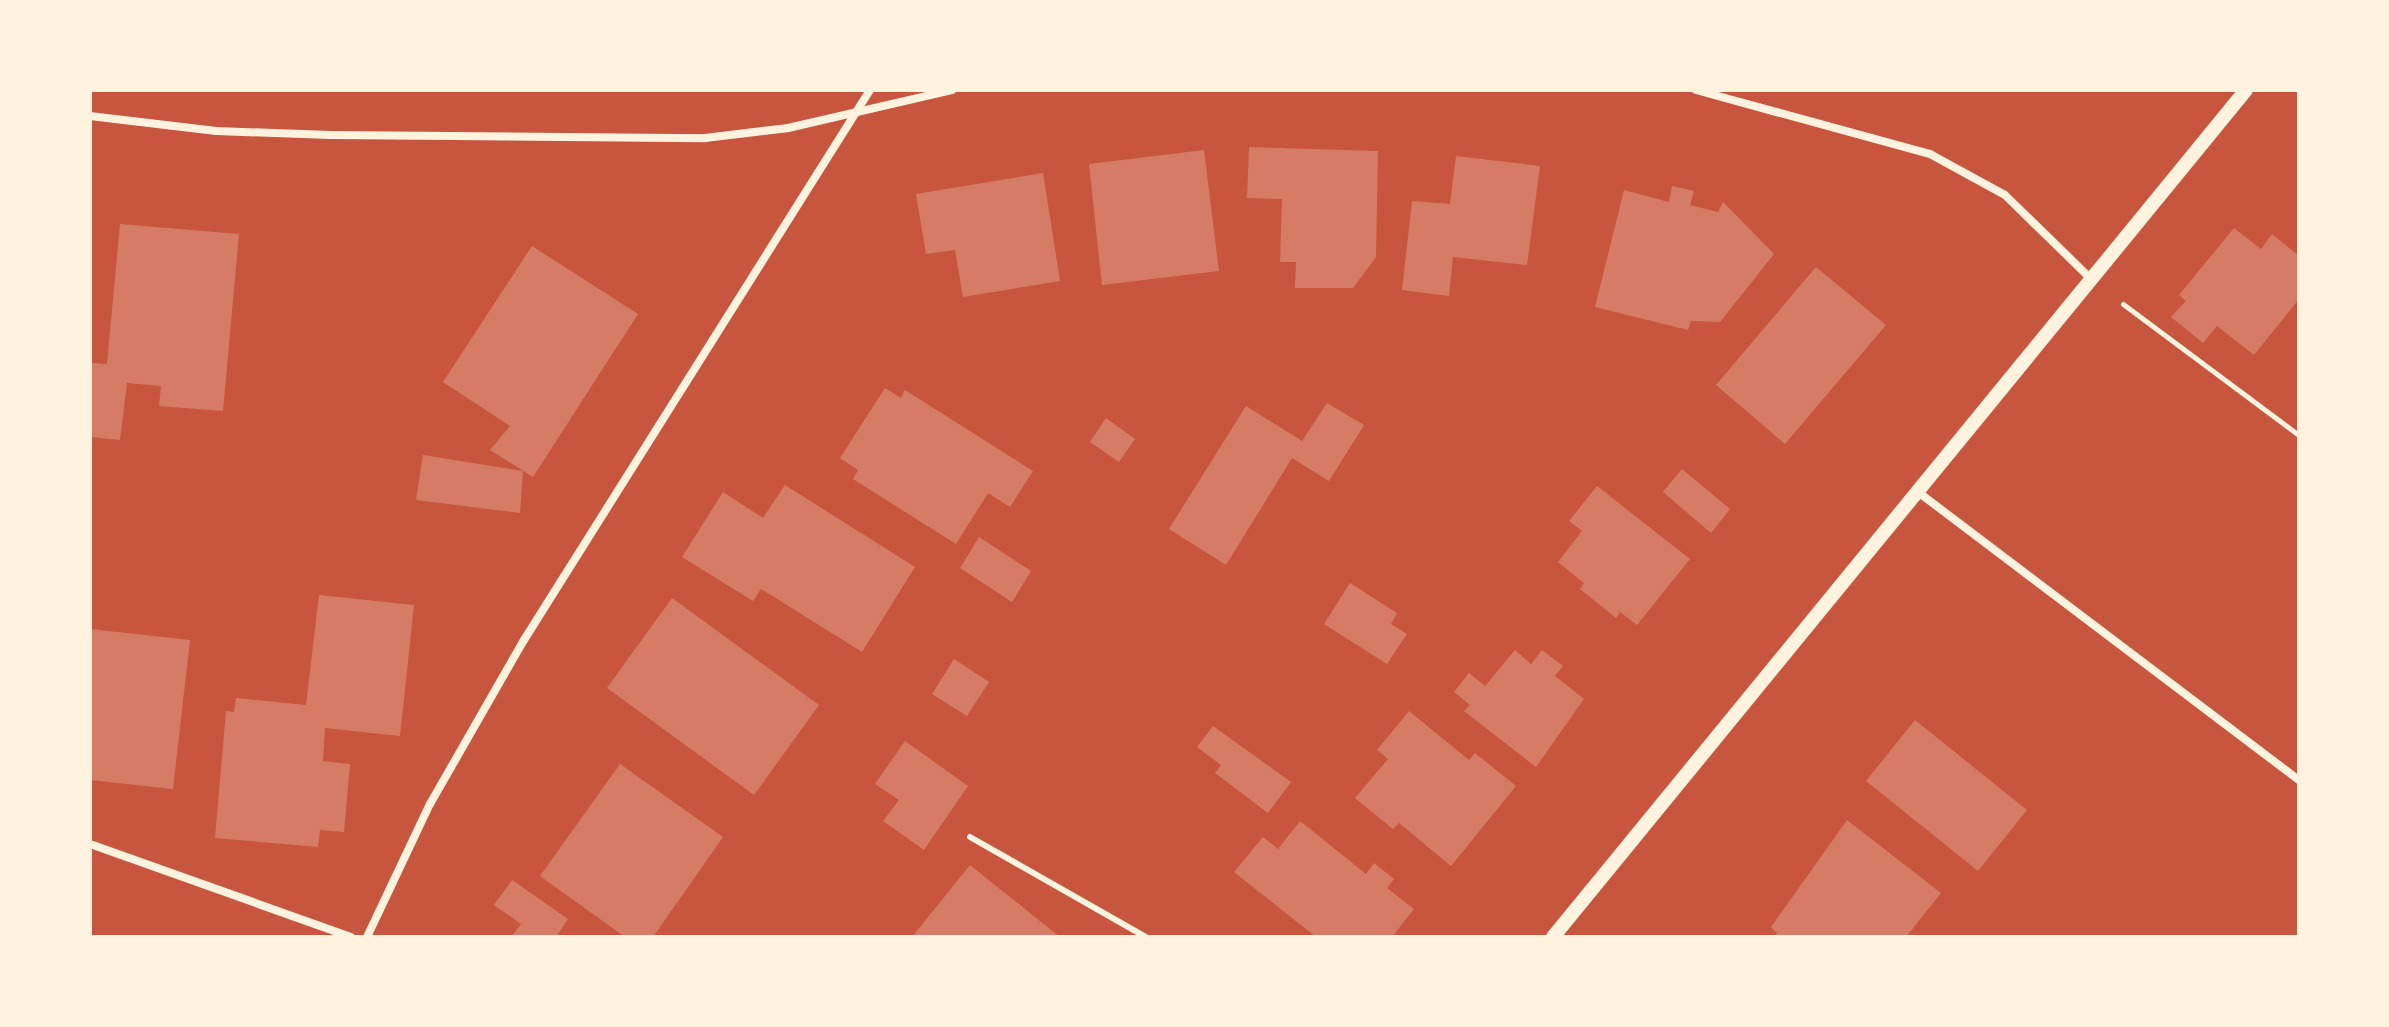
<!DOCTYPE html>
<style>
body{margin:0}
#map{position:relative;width:2389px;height:1027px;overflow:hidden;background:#c8553d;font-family:"IBM Plex Sans",sans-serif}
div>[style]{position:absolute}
.building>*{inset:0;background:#d67c66}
.path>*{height:5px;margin:-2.5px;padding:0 2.5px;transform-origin:2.5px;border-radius:2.5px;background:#fff3e0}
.service>*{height:6px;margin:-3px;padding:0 3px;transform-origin:3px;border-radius:3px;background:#fff3e0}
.minor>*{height:8px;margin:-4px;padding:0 4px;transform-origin:4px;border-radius:4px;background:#fff3e0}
.tertiary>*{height:14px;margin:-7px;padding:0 7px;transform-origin:7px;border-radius:7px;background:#fff3e0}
span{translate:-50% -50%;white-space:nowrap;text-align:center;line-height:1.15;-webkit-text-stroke:7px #fff3e0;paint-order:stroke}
.frame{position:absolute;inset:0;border:92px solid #fff3e0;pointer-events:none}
</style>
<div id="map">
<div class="building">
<i style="clip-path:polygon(1249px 147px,1378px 151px,1376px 257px,1353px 288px,1295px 288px,1296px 262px,1280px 262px,1282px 199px,1247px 198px)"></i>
<i style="clip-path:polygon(1204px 150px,1219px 271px,1102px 285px,1089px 164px)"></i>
<i style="clip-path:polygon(1456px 156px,1540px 166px,1527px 265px,1453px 257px,1449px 296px,1402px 290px,1412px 201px,1450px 204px)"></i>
<i style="clip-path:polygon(1043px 173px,1060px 281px,963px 297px,955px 250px,926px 254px,916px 194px)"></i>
<i style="clip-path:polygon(1672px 186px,1694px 191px,1690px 205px,1718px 212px,1723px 202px,1774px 254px,1720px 322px,1691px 321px,1688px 330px,1595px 307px,1624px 190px,1669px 202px)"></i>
<i style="clip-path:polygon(120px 224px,239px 234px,223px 411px,159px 406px,161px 386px,127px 383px,120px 440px,90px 437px,90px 363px,107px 364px)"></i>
<i style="clip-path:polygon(2234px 228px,2261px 249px,2272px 234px,2299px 256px,2299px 299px,2254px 355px,2217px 326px,2203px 343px,2171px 317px,2186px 301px,2179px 295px)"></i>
<i style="clip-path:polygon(532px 246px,638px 314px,533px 477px,490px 450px,510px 426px,443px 382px)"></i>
<i style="clip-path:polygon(1816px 267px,1886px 325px,1785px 444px,1716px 385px)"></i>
<i style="clip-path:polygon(885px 388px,901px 398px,905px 390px,1033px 471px,1010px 507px,988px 493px,956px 544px,853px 479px,858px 470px,840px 458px)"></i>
<i style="clip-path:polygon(1327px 403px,1364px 425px,1329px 481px,1292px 458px,1226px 565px,1169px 529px,1246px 406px,1302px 441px)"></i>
<i style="clip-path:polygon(1106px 418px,1135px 439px,1119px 462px,1090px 442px)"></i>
<i style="clip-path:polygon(423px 455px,523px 471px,520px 513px,416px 500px)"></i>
<i style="clip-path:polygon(1682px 469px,1730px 509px,1711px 533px,1663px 492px)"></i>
<i style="clip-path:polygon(785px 485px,915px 567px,862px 652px,761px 589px,753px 601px,682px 557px,723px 492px,763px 518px)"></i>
<i style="clip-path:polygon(1597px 486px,1690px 559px,1637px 625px,1620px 612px,1616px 618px,1580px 589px,1584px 583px,1558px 562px,1582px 531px,1569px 521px)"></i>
<i style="clip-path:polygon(979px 537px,1031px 571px,1012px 602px,960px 568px)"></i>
<i style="clip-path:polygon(1350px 583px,1397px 613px,1391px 624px,1407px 634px,1387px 664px,1324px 624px)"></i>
<i style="clip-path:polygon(319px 595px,414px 605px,400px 736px,325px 728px,323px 761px,350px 764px,344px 832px,320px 830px,318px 847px,215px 838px,226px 711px,234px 712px,236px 698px,306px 705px)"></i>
<i style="clip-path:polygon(672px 598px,819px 705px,754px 795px,607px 688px)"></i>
<i style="clip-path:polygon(90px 629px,190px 640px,173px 789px,90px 780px)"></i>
<i style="clip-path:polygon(1515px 650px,1531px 664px,1542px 650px,1563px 666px,1555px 676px,1584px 699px,1536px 767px,1464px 711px,1470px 705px,1454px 692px,1469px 673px,1485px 686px)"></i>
<i style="clip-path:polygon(954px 659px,989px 682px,967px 716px,932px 694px)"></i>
<i style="clip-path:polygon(1409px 711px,1469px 760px,1475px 753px,1516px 786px,1451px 866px,1399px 823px,1393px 829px,1355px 798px,1388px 759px,1377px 750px)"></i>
<i style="clip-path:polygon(1915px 720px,2027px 810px,1978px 871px,1866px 781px)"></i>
<i style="clip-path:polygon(1213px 726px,1291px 782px,1268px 813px,1215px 773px,1221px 765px,1197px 747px)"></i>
<i style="clip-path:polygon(905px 741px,968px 786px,924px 850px,883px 821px,899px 800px,875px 784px)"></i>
<i style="clip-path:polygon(620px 764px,723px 837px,653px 937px,625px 937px,540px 876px)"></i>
<i style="clip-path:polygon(1847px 820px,1941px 893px,1906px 937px,1774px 937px,1777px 933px,1771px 927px)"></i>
<i style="clip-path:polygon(1300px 821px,1366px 874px,1374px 863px,1394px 879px,1387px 888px,1414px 909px,1392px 937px,1316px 937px,1234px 872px,1263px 837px,1278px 849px)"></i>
<i style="clip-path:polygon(970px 865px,1060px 937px,912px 937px)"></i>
<i style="clip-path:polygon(512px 880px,568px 919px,556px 937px,511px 937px,521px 924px,494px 905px)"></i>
</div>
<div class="path">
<i style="left:2123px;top:304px;width:219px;rotate:36.7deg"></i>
</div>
<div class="service">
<i style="left:970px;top:837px;width:202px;rotate:29.6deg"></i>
</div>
<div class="minor">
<i style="left:1696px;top:90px;width:243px;rotate:15.3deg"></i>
<i style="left:1930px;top:154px;width:85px;rotate:28.7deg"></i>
<i style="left:2005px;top:195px;width:119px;rotate:44.3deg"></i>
<i style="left:90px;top:116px;width:127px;rotate:6.8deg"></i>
<i style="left:216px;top:131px;width:115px;rotate:2deg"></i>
<i style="left:331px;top:135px;width:374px;rotate:0.5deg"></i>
<i style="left:705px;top:138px;width:84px;rotate:-6.9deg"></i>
<i style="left:788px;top:128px;width:168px;rotate:-13deg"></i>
<i style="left:1918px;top:492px;width:478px;rotate:37.1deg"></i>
<i style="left:90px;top:844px;width:277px;rotate:19.6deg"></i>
<i style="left:367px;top:937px;width:147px;rotate:-64.7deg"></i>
<i style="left:430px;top:804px;width:189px;rotate:-60.2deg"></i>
<i style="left:524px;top:640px;width:650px;rotate:-57.83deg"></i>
</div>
<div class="tertiary">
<i style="left:1553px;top:937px;width:1094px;rotate:-50.71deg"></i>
</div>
<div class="frame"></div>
</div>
